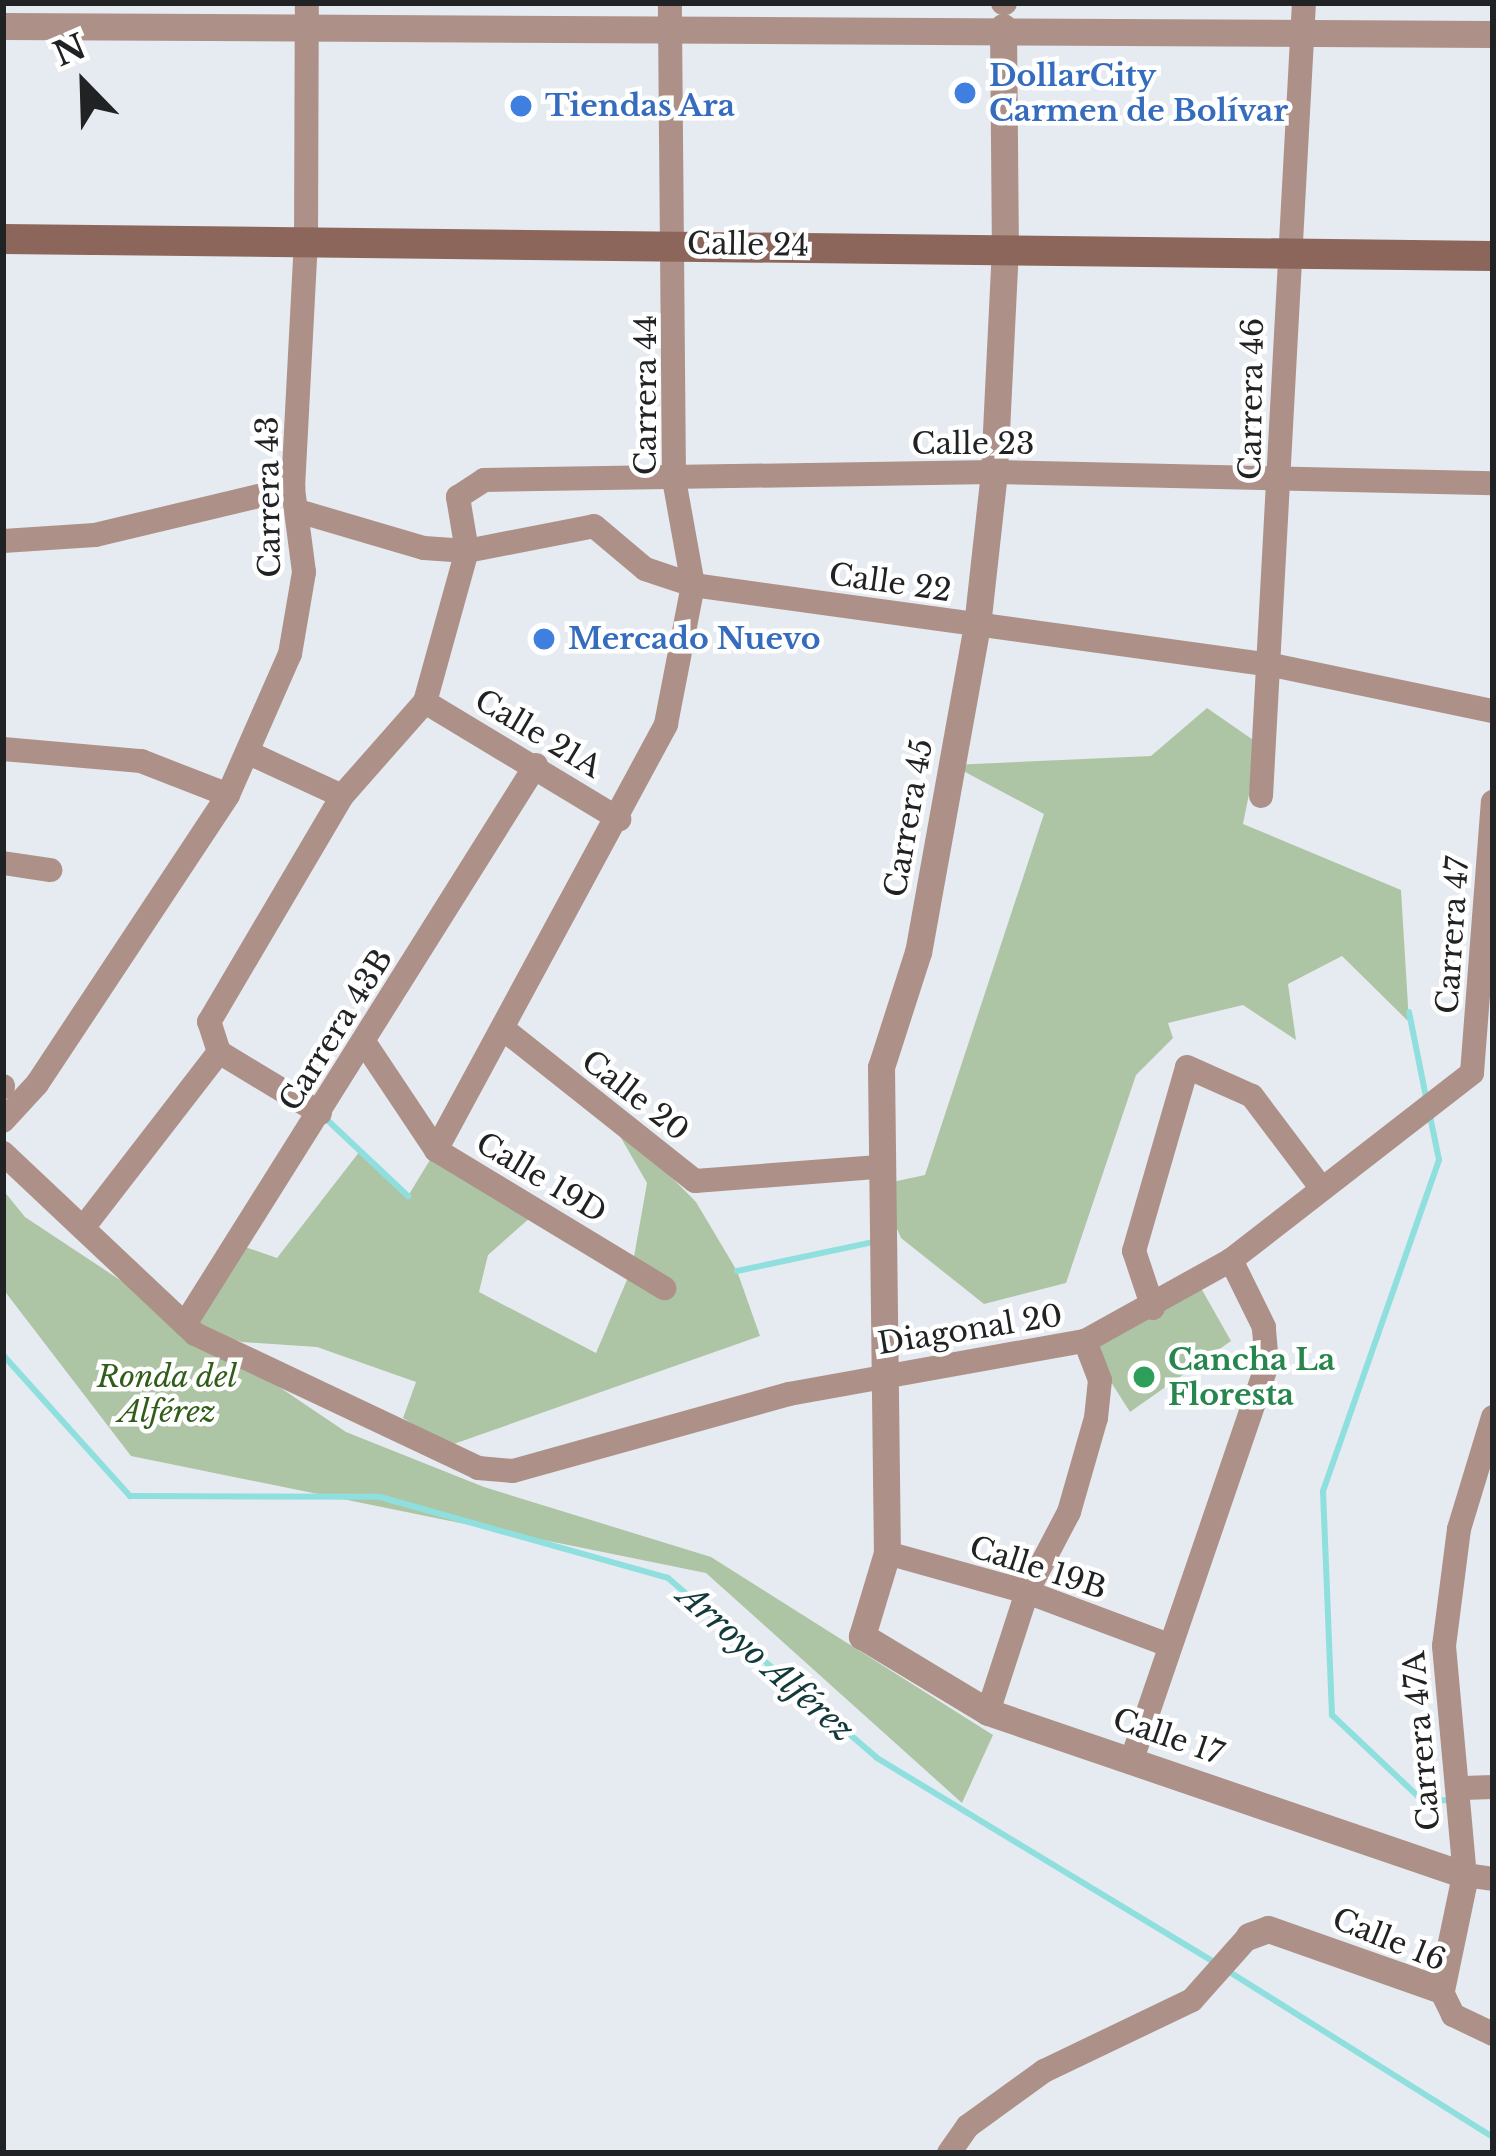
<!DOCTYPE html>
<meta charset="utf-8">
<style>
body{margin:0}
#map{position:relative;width:1496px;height:2156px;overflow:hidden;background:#e6ebf1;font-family:"Libre Baskerville",serif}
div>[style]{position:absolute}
.green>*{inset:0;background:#aec5a5}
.stream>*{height:6px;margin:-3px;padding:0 3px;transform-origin:3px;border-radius:3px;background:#8edfde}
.minor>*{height:24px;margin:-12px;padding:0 12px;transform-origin:12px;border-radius:12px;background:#ad9189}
.tertiary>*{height:27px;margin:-13.5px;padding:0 13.5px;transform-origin:13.5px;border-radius:13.5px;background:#ad9189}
.secondary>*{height:30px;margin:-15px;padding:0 15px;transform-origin:15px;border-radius:15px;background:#8d665b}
.dots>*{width:33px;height:33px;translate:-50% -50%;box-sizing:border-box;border:6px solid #fff;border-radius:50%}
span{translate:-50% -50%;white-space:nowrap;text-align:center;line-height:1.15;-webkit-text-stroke:9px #fff;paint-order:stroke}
.shop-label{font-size:30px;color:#366cbe;font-weight:700}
.left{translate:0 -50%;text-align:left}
.street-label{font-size:30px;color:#202224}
.leisure-label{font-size:30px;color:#27864d;font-weight:700}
.park-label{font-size:30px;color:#315d1a;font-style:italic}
.water-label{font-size:33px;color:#133a3a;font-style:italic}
.frame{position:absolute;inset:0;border:6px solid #202224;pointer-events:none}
.north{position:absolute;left:24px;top:24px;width:120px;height:120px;-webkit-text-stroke:9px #fff;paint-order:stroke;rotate:337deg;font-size:33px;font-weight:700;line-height:48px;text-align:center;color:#202224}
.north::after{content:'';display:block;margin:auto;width:42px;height:54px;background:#202224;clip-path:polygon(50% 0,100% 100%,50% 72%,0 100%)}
</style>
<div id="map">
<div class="green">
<i style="clip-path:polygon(1207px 708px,1259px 744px,1243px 824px,1401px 890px,1409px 1022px,1342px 956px,1288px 984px,1296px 1040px,1243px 1005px,1168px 1023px,1173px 1038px,1136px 1075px,1066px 1283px,984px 1304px,901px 1238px,878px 1185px,925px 1175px,1044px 814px,952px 765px,1151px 756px)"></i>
<i style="clip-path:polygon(605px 1110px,696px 1202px,737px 1271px,760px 1336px,448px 1446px,403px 1418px,416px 1382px,317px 1347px,242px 1342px,190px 1327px,346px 1432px,484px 1487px,711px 1557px,993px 1735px,962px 1803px,706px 1573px,131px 1456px,3px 1289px,3px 1190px,25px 1217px,185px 1323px,245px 1247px,277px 1258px,360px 1151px,408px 1196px,436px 1150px,531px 1217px,488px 1255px,479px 1292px,596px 1353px,632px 1268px,647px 1183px)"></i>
<i style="clip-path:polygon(1197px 1281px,1231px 1341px,1130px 1412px,1085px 1341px)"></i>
</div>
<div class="stream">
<i style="left:1409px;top:1012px;width:87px;rotate:78.7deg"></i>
<i style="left:323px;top:1116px;width:117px;rotate:43.3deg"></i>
<i style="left:1430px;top:1116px;width:45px;rotate:78.4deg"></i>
<i style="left:1439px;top:1160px;width:351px;rotate:109.3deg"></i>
<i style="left:1323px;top:1491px;width:224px;rotate:87.7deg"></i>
<i style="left:1332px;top:1715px;width:125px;rotate:43.4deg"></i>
<i style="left:1423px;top:1801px;width:28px;rotate:-2deg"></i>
<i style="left:737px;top:1271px;width:140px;rotate:-12deg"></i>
<i style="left:3px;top:1355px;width:190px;rotate:48deg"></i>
<i style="left:130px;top:1496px;width:250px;rotate:0.2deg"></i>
<i style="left:380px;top:1497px;width:299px;rotate:15.7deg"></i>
<i style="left:668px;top:1578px;width:276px;rotate:40.7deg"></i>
<i style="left:877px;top:1758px;width:398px;rotate:31.2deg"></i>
<i style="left:1228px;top:1971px;width:313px;rotate:32.1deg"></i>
</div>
<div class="minor">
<i style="left:1003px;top:3px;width:2px"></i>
<i style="left:298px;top:511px;width:131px;rotate:16.4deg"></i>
<i style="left:424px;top:548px;width:43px;rotate:4deg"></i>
<i style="left:467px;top:551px;width:129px;rotate:-11.1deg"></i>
<i style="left:594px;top:526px;width:67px;rotate:40.1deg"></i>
<i style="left:645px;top:569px;width:51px;rotate:18.4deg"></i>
<i style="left:693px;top:585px;width:585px;rotate:7.87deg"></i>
<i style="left:1272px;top:665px;width:226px;rotate:11.8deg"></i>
<i style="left:3px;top:541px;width:92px;rotate:-3.7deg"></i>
<i style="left:95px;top:535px;width:204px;rotate:-13.4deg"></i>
<i style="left:425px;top:702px;width:227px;rotate:31.1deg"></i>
<i style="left:3px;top:749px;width:139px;rotate:5deg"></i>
<i style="left:141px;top:761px;width:93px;rotate:21.3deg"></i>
<i style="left:251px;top:754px;width:100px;rotate:24.8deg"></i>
<i style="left:1261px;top:796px;width:794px;rotate:-86.9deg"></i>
<i style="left:3px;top:863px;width:48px;rotate:8.5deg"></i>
<i style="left:507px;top:1032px;width:240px;rotate:38.4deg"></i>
<i style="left:695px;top:1181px;width:184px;rotate:-4.4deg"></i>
<i style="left:364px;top:1042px;width:130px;rotate:56.3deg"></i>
<i style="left:436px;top:1150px;width:267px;rotate:31.2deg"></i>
<i style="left:1472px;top:1073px;width:272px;rotate:-85.6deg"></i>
<i style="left:3px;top:1086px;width:1px;rotate:90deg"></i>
<i style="left:320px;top:1113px;width:118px;rotate:-148.9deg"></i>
<i style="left:219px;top:1052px;width:32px;rotate:-108deg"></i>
<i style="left:209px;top:1022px;width:262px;rotate:-59.5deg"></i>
<i style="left:342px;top:796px;width:125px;rotate:-48.6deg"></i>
<i style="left:425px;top:702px;width:157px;rotate:-74.5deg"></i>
<i style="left:467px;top:551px;width:55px;rotate:-99.5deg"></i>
<i style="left:458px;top:497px;width:31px;rotate:-33deg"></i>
<i style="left:484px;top:480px;width:510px;rotate:-0.9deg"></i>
<i style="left:994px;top:472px;width:499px;rotate:1.3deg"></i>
<i style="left:3px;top:1121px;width:50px;rotate:-47.4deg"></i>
<i style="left:37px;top:1084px;width:346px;rotate:-56.5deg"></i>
<i style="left:228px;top:795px;width:154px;rotate:-66.3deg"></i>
<i style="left:290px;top:654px;width:83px;rotate:-80.3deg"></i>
<i style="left:304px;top:572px;width:85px;rotate:-97.5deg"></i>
<i style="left:293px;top:488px;width:246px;rotate:-87deg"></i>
<i style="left:306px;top:242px;width:239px;rotate:-89.8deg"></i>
<i style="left:436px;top:1150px;width:484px;rotate:-61.6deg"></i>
<i style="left:666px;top:724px;width:142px;rotate:-79deg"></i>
<i style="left:693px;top:585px;width:108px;rotate:-100.2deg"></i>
<i style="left:674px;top:479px;width:476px;rotate:-90.5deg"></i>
<i style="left:3px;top:1153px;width:264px;rotate:43.3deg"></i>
<i style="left:195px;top:1334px;width:313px;rotate:25.3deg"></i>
<i style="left:478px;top:1468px;width:35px;rotate:5deg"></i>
<i style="left:513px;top:1471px;width:287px;rotate:-15.6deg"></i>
<i style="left:789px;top:1394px;width:301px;rotate:-10.2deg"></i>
<i style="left:1085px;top:1341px;width:167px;rotate:-29deg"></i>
<i style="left:1231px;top:1260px;width:305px;rotate:-37.8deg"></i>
<i style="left:83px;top:1228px;width:222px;rotate:-52.3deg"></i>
<i style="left:1153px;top:1308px;width:60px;rotate:-108.4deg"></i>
<i style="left:1134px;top:1251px;width:191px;rotate:-73.9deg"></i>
<i style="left:1187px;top:1067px;width:71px;rotate:24deg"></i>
<i style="left:1252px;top:1096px;width:116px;rotate:53deg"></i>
<i style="left:185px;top:1324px;width:660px;rotate:-57.88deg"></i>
<i style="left:1493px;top:1417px;width:117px;rotate:106.9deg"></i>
<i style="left:1459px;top:1529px;width:118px;rotate:97.3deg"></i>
<i style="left:1444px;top:1646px;width:230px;rotate:84.8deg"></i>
<i style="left:1465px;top:1875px;width:28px;rotate:8deg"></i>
<i style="left:887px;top:1553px;width:145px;rotate:15.6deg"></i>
<i style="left:1027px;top:1592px;width:152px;rotate:20.5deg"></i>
<i style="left:988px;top:1712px;width:126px;rotate:-72deg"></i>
<i style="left:1027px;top:1592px;width:90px;rotate:-62.3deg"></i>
<i style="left:1069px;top:1512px;width:98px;rotate:-74deg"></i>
<i style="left:1096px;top:1418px;width:38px;rotate:-84deg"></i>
<i style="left:1100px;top:1380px;width:42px;rotate:-111deg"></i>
<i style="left:1132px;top:1759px;width:417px;rotate:-71.1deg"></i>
<i style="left:1267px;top:1364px;width:37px;rotate:-95deg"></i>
<i style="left:1264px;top:1327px;width:75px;rotate:-116.2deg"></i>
<i style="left:1463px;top:1788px;width:30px;rotate:-2deg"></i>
<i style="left:1441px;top:1990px;width:28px;rotate:64deg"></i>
<i style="left:1453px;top:2015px;width:44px;rotate:25.4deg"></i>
<i style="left:949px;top:2153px;width:33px;rotate:-55deg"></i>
<i style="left:968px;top:2126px;width:94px;rotate:-35.9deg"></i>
<i style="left:1044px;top:2071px;width:164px;rotate:-25.6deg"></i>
<i style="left:1192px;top:2000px;width:86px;rotate:-48.3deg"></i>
</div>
<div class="tertiary">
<i style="left:3px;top:26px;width:1490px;rotate:0.31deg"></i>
<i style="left:1003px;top:27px;width:220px;rotate:89.5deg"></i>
<i style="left:1005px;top:247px;width:225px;rotate:92.8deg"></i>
<i style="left:994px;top:472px;width:154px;rotate:96.3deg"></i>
<i style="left:977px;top:625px;width:332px;rotate:100.2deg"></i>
<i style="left:918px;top:952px;width:121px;rotate:107.8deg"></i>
<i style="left:881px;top:1067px;width:486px;rotate:89.3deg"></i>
<i style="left:887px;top:1553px;width:87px;rotate:106.8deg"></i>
<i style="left:862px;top:1636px;width:147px;rotate:31.1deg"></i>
<i style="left:988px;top:1712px;width:504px;rotate:18.87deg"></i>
<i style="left:1249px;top:1936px;width:20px;rotate:-20deg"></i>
<i style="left:1268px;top:1929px;width:183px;rotate:19.4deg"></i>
<i style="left:1441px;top:1990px;width:117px;rotate:-78.2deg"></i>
</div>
<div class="secondary">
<i style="left:3px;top:239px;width:1490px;rotate:0.65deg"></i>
</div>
<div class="dots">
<i style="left:965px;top:93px;background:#3f7fe0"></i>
<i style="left:521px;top:106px;background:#3f7fe0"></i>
<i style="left:544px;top:639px;background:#3f7fe0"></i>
<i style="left:1144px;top:1377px;background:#2e9e5b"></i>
</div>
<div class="shop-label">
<span class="left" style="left:989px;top:93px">DollarCity<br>Carmen de Bolívar</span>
<span class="left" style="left:545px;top:106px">Tiendas Ara</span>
<span class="left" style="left:568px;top:639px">Mercado Nuevo</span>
</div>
<div class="street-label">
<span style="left:748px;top:245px;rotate:1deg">Calle 24</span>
<span style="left:646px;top:395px;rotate:-90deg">Carrera 44</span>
<span style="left:1252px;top:399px;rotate:-89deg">Carrera 46</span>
<span style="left:973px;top:444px">Calle 23</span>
<span style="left:269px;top:497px;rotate:-91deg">Carrera 43</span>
<span style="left:890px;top:583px;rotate:8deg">Calle 22</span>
<span style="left:538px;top:734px;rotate:31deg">Calle 21A</span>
<span style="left:909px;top:818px;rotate:-80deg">Carrera 45</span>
<span style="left:1453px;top:935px;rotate:-86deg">Carrera 47</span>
<span style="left:336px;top:1030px;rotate:-58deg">Carrera 43B</span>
<span style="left:635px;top:1096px;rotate:38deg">Calle 20</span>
<span style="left:541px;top:1178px;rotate:31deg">Calle 19D</span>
<span style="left:970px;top:1330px;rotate:-9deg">Diagonal 20</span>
<span style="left:1038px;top:1568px;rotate:18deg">Calle 19B</span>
<span style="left:1168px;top:1737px;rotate:19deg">Calle 17</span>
<span style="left:1422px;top:1741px;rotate:-95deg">Carrera 47A</span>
<span style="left:1389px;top:1940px;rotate:22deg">Calle 16</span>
</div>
<div class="leisure-label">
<span class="left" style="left:1168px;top:1377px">Cancha La<br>Floresta</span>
</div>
<div class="park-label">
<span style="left:167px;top:1394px">Ronda del<br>Alférez</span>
</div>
<div class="water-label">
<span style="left:766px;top:1663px;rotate:41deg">Arroyo Alférez</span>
</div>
<div class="frame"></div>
<div class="north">N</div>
</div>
